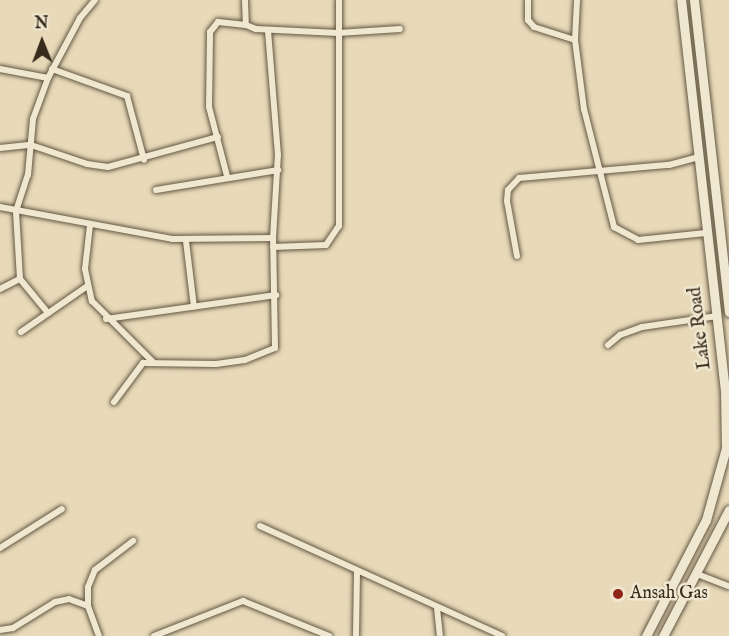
<!DOCTYPE html>
<style>
body{margin:0}
#map{position:relative;width:729px;height:636px;overflow:hidden;background:#e8dab8;font-family:"IM FELL English",serif}
div>[style]{position:absolute}
.roads{filter:drop-shadow(0 0 2px #635743) drop-shadow(0 0 2px #635743)}
.street>*{height:6px;margin:-3px;padding:0 3px;transform-origin:3px;border-radius:3px;background:#f0e7d1}
.secondary>*{height:9px;margin:-4.5px;padding:0 4.5px;transform-origin:4.5px;border-radius:4.5px;background:#f0e7d1}
.dots>*{width:16px;height:16px;translate:-50% -50%;box-sizing:border-box;border:3px solid #f0e7d1;border-radius:50%}
span{translate:-50% -50%;white-space:nowrap;text-align:center;line-height:1.15;-webkit-text-stroke:5px #f0e7d1;paint-order:stroke}
.street-label{font-size:18px;color:#372b1c}
.poi-label{font-size:18px;color:#372b1c}
.left{translate:0 -50%;text-align:left}
.north{position:absolute;left:12px;top:12px;width:60px;height:60px;-webkit-text-stroke:4px #f0e7d1;paint-order:stroke;rotate:359deg;font-size:16px;font-weight:700;line-height:24px;text-align:center;color:#372b1c}
.north::after{content:'';display:block;margin:auto;width:21px;height:27px;background:#372b1c;clip-path:polygon(50% 0,100% 100%,50% 72%,0 100%)}
</style>
<div id="map">
<div class="roads">
<div class="street">
<i style="left:245px;top:0;width:25px;rotate:88deg"></i>
<i style="left:246px;top:25px;width:11px;rotate:22deg"></i>
<i style="left:256px;top:29px;width:82px;rotate:2.8deg"></i>
<i style="left:338px;top:33px;width:62px;rotate:-3.7deg"></i>
<i style="left:528px;top:0;width:20px;rotate:90deg"></i>
<i style="left:528px;top:20px;width:9px;rotate:49deg"></i>
<i style="left:534px;top:27px;width:43px;rotate:17.6deg"></i>
<i style="left:575px;top:40px;width:70px;rotate:82.6deg"></i>
<i style="left:584px;top:109px;width:122px;rotate:75.7deg"></i>
<i style="left:614px;top:227px;width:27px;rotate:28deg"></i>
<i style="left:638px;top:240px;width:68px;rotate:-5.9deg"></i>
<i style="left:575px;top:40px;width:40px;rotate:-87.1deg"></i>
<i style="left:0;top:69px;width:49px;rotate:10.6deg"></i>
<i style="left:52px;top:69px;width:80px;rotate:19.8deg"></i>
<i style="left:127px;top:96px;width:66px;rotate:75.1deg"></i>
<i style="left:0;top:148px;width:31px;rotate:-6deg"></i>
<i style="left:31px;top:145px;width:59px;rotate:18.7deg"></i>
<i style="left:87px;top:164px;width:21px;rotate:8deg"></i>
<i style="left:108px;top:167px;width:114px;rotate:-15.3deg"></i>
<i style="left:227px;top:176px;width:71px;rotate:-104.6deg"></i>
<i style="left:209px;top:107px;width:75px;rotate:-89.2deg"></i>
<i style="left:210px;top:32px;width:13px;rotate:-51deg"></i>
<i style="left:218px;top:22px;width:28px;rotate:6deg"></i>
<i style="left:156px;top:190px;width:124px;rotate:-9.3deg"></i>
<i style="left:0;top:207px;width:175px;rotate:10.5deg"></i>
<i style="left:172px;top:239px;width:101px;rotate:-0.6deg"></i>
<i style="left:90px;top:225px;width:44px;rotate:96.5deg"></i>
<i style="left:85px;top:269px;width:33px;rotate:78deg"></i>
<i style="left:92px;top:301px;width:86px;rotate:45deg"></i>
<i style="left:186px;top:241px;width:66px;rotate:83.1deg"></i>
<i style="left:273px;top:247px;width:53px;rotate:-2.2deg"></i>
<i style="left:326px;top:245px;width:23px;rotate:-56deg"></i>
<i style="left:339px;top:226px;width:226px;rotate:-90deg"></i>
<i style="left:517px;top:256px;width:56px;rotate:-100.3deg"></i>
<i style="left:507px;top:201px;width:11px;rotate:-85deg"></i>
<i style="left:508px;top:190px;width:16px;rotate:-47deg"></i>
<i style="left:519px;top:178px;width:151px;rotate:-5deg"></i>
<i style="left:669px;top:165px;width:28px;rotate:-15deg"></i>
<i style="left:20px;top:279px;width:44px;rotate:50.5deg"></i>
<i style="left:0;top:289px;width:22px;rotate:-27deg"></i>
<i style="left:20px;top:279px;width:68px;rotate:-93.4deg"></i>
<i style="left:16px;top:211px;width:38px;rotate:-72deg"></i>
<i style="left:28px;top:175px;width:56px;rotate:-84.9deg"></i>
<i style="left:33px;top:119px;width:44px;rotate:-69.9deg"></i>
<i style="left:48px;top:78px;width:68px;rotate:-61.9deg"></i>
<i style="left:80px;top:18px;width:23px;rotate:-50deg"></i>
<i style="left:106px;top:319px;width:172px;rotate:-8deg"></i>
<i style="left:21px;top:332px;width:79px;rotate:-34.7deg"></i>
<i style="left:608px;top:345px;width:16px;rotate:-40deg"></i>
<i style="left:620px;top:335px;width:23px;rotate:-20deg"></i>
<i style="left:642px;top:327px;width:76px;rotate:-8.3deg"></i>
<i style="left:114px;top:402px;width:49px;rotate:-53.4deg"></i>
<i style="left:143px;top:363px;width:73px;rotate:0.8deg"></i>
<i style="left:216px;top:364px;width:29px;rotate:-8deg"></i>
<i style="left:245px;top:360px;width:32px;rotate:-22deg"></i>
<i style="left:275px;top:348px;width:110px;rotate:-91deg"></i>
<i style="left:273px;top:238px;width:83px;rotate:-86.6deg"></i>
<i style="left:278px;top:155px;width:125px;rotate:-94.6deg"></i>
<i style="left:260px;top:526px;width:266px;rotate:24.4deg"></i>
<i style="left:0;top:548px;width:73px;rotate:-32.2deg"></i>
<i style="left:697px;top:574px;width:34px;rotate:21deg"></i>
<i style="left:88px;top:606px;width:19px;rotate:-90deg"></i>
<i style="left:88px;top:587px;width:18px;rotate:-68deg"></i>
<i style="left:95px;top:570px;width:48px;rotate:-37.3deg"></i>
<i style="left:437px;top:608px;width:28px;rotate:84deg"></i>
<i style="left:0;top:630px;width:13px;rotate:-9deg"></i>
<i style="left:13px;top:628px;width:49px;rotate:-31.8deg"></i>
<i style="left:55px;top:602px;width:14px;rotate:-12deg"></i>
<i style="left:69px;top:599px;width:20px;rotate:20deg"></i>
<i style="left:88px;top:606px;width:32px;rotate:70deg"></i>
<i style="left:154px;top:636px;width:96px;rotate:-21.5deg"></i>
<i style="left:243px;top:601px;width:93px;rotate:22.1deg"></i>
<i style="left:356px;top:636px;width:64px;rotate:-89.1deg"></i>
</div>
<div class="secondary">
<i style="left:694px;top:0;width:314px;rotate:83.6deg"></i>
<i style="left:646px;top:636px;width:131px;rotate:-62.7deg"></i>
<i style="left:706px;top:520px;width:75px;rotate:-74.5deg"></i>
<i style="left:726px;top:448px;width:57px;rotate:-91deg"></i>
<i style="left:725px;top:391px;width:393px;rotate:-96.4deg"></i>
<i style="left:663px;top:636px;width:142px;rotate:-62.4deg"></i>
</div>
</div>
<div class="dots">
<i style="left:618px;top:594px;background:#8f2418"></i>
</div>
<div class="street-label">
<span style="left:701px;top:328px;rotate:-97deg">Lake Road</span>
</div>
<div class="poi-label">
<span class="left" style="left:630px;top:594px">Ansah Gas</span>
</div>
<div class="north">N</div>
</div>
